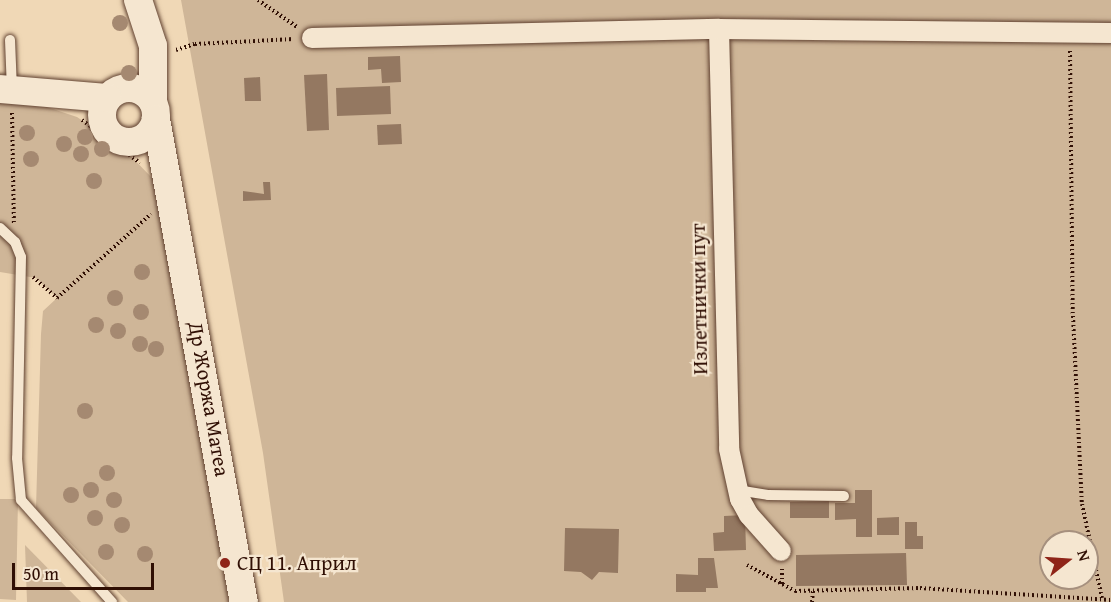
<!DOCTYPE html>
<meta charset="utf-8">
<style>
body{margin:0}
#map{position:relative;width:1111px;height:602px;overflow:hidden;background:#f0d8b6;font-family:"Gentium Book Plus",serif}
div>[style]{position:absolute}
.green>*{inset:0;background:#cfb698}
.building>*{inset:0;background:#947861}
.path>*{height:4px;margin-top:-2px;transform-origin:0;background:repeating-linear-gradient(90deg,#300f04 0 1.5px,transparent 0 4.5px)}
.roads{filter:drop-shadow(0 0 2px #604130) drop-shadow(0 0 2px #604130)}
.lane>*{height:10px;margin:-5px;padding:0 5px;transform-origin:5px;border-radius:5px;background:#f5e6d0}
.street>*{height:20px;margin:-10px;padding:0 10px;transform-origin:10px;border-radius:10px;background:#f5e6d0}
.secondary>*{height:28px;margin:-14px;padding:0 14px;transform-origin:14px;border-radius:14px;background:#f5e6d0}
.secondary>.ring{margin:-14px;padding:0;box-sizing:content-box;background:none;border:28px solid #f5e6d0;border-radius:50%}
.trees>*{width:16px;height:16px;margin:-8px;border-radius:50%;background:#a58971}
.dots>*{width:16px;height:16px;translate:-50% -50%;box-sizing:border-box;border:3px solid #f5e6d0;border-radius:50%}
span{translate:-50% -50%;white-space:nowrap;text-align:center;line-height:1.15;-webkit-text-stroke:4.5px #f5e6d0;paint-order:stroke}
.street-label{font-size:21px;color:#300f04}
.poi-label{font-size:21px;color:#300f04}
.left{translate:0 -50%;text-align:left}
.north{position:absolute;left:1039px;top:530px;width:60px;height:60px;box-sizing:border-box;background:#f5e6d0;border:2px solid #a6907e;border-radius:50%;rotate:73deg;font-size:16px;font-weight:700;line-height:24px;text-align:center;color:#300f04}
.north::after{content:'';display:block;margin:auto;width:21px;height:27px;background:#8f2418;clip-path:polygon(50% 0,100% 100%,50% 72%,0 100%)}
.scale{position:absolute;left:12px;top:563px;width:142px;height:27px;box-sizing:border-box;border:3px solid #300f04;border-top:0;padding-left:8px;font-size:18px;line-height:21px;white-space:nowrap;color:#300f04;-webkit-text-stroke:4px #f5e6d0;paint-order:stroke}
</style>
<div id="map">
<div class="green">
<i style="clip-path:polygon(evenodd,181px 0,1111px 0,1111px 602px,284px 602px,263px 453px,181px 0,1051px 542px,1087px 542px,1087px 578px,1051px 578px,1051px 542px)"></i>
<i style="clip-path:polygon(0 103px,44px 106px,77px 117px,122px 147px,155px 181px,164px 211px,229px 602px,128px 602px,36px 508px,41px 334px,43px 311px,57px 298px,36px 278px,0 272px)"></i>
<i style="clip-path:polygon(0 499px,18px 499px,16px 600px,0 599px)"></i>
<i style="clip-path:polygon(25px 545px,81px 602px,27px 602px)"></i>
</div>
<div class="building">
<i style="clip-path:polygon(400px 56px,401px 82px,382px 83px,381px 69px,368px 70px,368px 57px)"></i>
<i style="clip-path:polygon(327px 74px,329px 130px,307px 131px,304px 75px)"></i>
<i style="clip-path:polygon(260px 77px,261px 101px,245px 101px,244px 78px)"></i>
<i style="clip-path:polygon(390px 86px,391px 114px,337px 116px,336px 88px)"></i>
<i style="clip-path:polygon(401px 124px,402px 144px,378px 145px,377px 125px)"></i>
<i style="clip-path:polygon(263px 182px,270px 182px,271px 200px,243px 201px,243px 191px,264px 194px)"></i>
<i style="clip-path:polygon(855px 490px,872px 490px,872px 537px,856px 537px,856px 519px,835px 520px,835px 503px,855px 503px)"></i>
<i style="clip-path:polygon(829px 501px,829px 518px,790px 518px,790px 502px)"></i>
<i style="clip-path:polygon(745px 515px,746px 550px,714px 551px,713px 533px,724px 532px,724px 516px)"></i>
<i style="clip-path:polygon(899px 517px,899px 535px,877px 535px,877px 518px)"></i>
<i style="clip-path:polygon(905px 522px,917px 522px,917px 536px,923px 536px,923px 549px,905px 549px)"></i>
<i style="clip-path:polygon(565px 528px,619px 529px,618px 573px,599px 572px,592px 580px,581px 572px,564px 571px)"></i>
<i style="clip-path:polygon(906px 553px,907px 585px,796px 586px,796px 555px)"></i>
<i style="clip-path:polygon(698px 558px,714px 558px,718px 588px,706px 588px,706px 592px,676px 592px,676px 574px,698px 575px)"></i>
</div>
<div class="path">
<i style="left:258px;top:0;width:47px;rotate:34.7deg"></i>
<i style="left:176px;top:50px;width:20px;rotate:-18deg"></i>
<i style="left:195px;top:44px;width:99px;rotate:-2.9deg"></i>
<i style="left:1070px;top:51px;width:265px;rotate:89.4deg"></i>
<i style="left:1073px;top:316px;width:188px;rotate:87.3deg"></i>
<i style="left:1082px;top:504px;width:96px;rotate:78deg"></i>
<i style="left:12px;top:113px;width:110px;rotate:89deg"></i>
<i style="left:82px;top:120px;width:72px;rotate:36.6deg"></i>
<i style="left:33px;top:277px;width:32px;rotate:41deg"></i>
<i style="left:57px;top:298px;width:126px;rotate:-41.8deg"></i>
<i style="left:747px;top:565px;width:55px;rotate:28.4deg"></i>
<i style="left:795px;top:591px;width:125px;rotate:-1.4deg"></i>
<i style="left:920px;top:588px;width:191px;rotate:3.6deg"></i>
<i style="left:782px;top:569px;width:16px;rotate:90deg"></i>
<i style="left:812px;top:602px;width:11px;rotate:-85deg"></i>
</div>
<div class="roads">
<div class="lane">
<i style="left:10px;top:40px;width:50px;rotate:87.7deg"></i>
<i style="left:0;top:228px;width:21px;rotate:43deg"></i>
<i style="left:15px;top:242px;width:16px;rotate:68deg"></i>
<i style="left:21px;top:257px;width:201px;rotate:91.1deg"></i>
<i style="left:17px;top:458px;width:42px;rotate:84.6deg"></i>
<i style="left:21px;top:500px;width:137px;rotate:48.3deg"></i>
<i style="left:737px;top:490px;width:31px;rotate:9deg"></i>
<i style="left:768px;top:495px;width:76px;rotate:0.8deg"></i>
</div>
<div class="street">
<i style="left:719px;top:29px;width:420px;rotate:88.6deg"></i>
<i style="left:729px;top:449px;width:51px;rotate:77.6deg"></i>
<i style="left:740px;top:499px;width:18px;rotate:61deg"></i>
<i style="left:749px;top:515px;width:48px;rotate:48.4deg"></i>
<i style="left:312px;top:38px;width:407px;rotate:-1.3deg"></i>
<i style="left:719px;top:29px;width:392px;rotate:0.6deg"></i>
</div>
<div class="secondary">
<i style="left:138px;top:0;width:48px;rotate:71.9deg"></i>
<i style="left:153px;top:46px;width:56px;rotate:90deg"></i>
<i class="ring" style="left:102px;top:88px;width:26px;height:26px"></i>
<i style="left:0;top:89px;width:108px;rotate:4.8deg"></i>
<i style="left:156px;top:119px;width:491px;rotate:79.7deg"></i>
</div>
</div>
<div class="trees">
<i style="left:120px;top:23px"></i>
<i style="left:129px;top:73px"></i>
<i style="left:27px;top:133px"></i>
<i style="left:85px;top:137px"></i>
<i style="left:64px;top:144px"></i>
<i style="left:102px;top:149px"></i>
<i style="left:81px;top:154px"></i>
<i style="left:31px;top:159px"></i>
<i style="left:94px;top:181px"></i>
<i style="left:142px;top:272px"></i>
<i style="left:115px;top:298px"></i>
<i style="left:141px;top:312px"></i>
<i style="left:96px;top:325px"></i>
<i style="left:118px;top:331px"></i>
<i style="left:140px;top:344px"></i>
<i style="left:156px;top:349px"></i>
<i style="left:85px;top:411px"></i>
<i style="left:107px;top:473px"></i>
<i style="left:91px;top:490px"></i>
<i style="left:71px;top:495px"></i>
<i style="left:114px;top:500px"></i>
<i style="left:95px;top:518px"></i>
<i style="left:122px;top:525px"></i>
<i style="left:106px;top:552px"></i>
<i style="left:145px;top:554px"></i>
</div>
<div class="dots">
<i style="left:225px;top:563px;background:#8f2418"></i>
</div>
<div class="street-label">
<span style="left:699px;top:299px;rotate:-91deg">Излетнички пут</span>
<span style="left:209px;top:399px;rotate:80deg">Др Жоржа Матеа</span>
</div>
<div class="poi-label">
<span class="left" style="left:237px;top:563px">СЦ 11. Април</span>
</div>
<div class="north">N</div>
<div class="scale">50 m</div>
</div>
